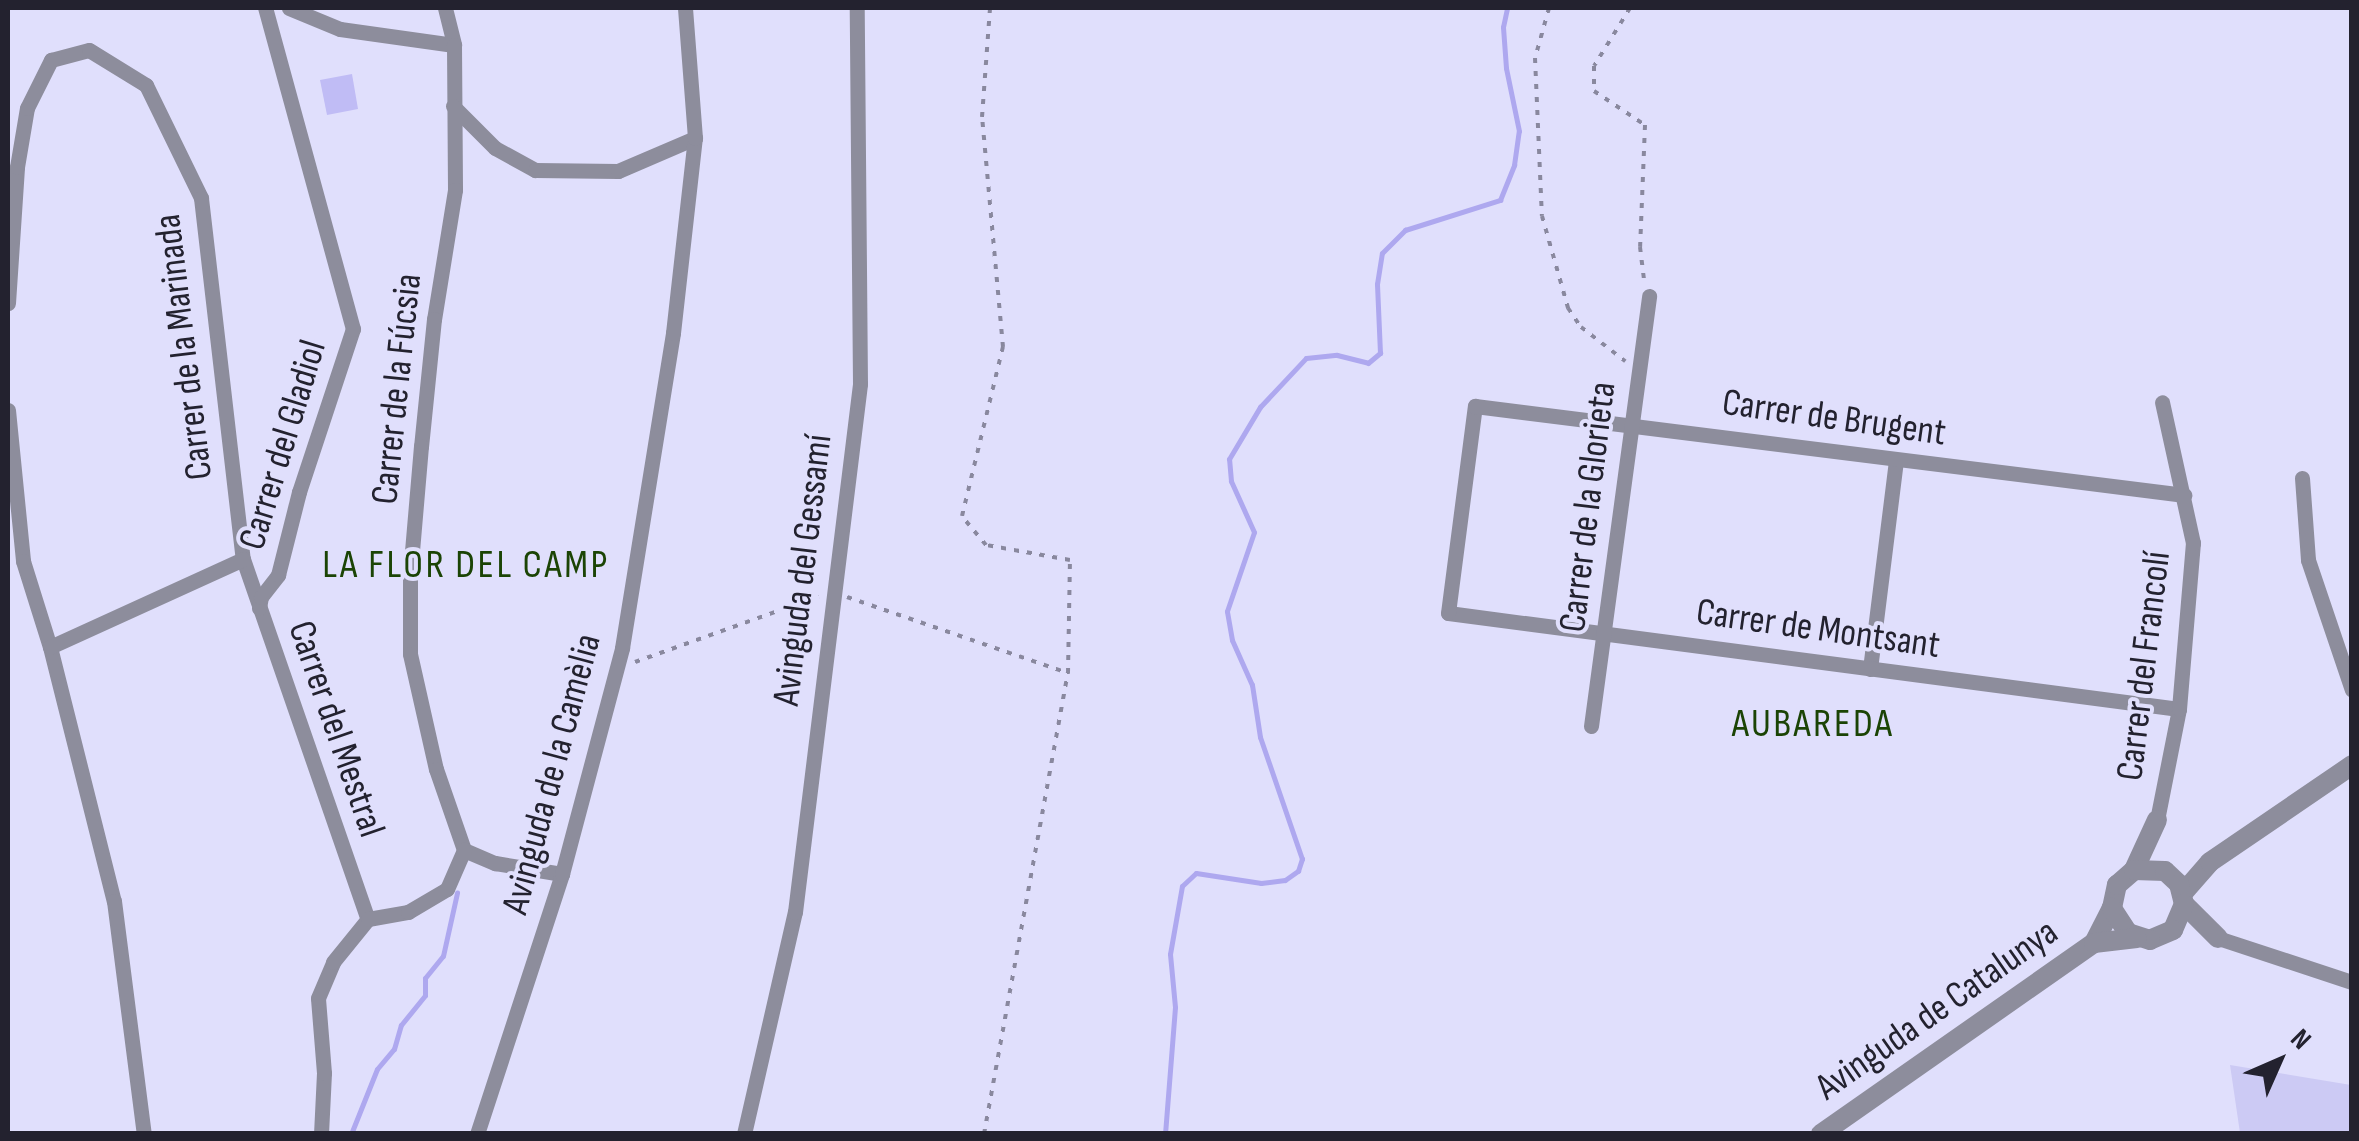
<!DOCTYPE html>
<meta charset="utf-8">
<style>
body{margin:0}
#map{position:relative;width:2359px;height:1141px;overflow:hidden;background:#e0dffc;font-family:"Sofia Sans Condensed",sans-serif}
div>[style]{position:absolute}
.green>*{inset:0;background:#cccaf4}
.stream>*{height:5px;margin:-2.5px;padding:0 2.5px;transform-origin:2.5px;border-radius:2.5px;background:#aea8ef}
.building>*{inset:0;background:#c0bcf5}
.path>*{height:4px;margin-top:-2px;transform-origin:0;background:repeating-linear-gradient(90deg,#89889e 0 5px,transparent 0 13px)}
.minor>*{height:15px;margin:-7.5px;padding:0 7.5px;transform-origin:7.5px;border-radius:7.5px;background:#8d8d9c}
.tertiary>*{height:20px;margin:-10px;padding:0 10px;transform-origin:10px;border-radius:10px;background:#8d8d9c}
span{translate:-50% -50%;white-space:nowrap;text-align:center;line-height:1.15;-webkit-text-stroke:8px #e0dffc;paint-order:stroke}
.street-label{font-size:38px;color:#23222f}
.neighbourhood-label{font-size:40px;color:#1b4405;letter-spacing:2.5px}
.frame{position:absolute;inset:0;border:10px solid #23222f;pointer-events:none}
.north{position:absolute;left:2229px;top:1011px;width:100px;height:100px;-webkit-text-stroke:8px #e0dffc;paint-order:stroke;rotate:45deg;font-size:28px;font-weight:700;line-height:40px;text-align:center;color:#23222f}
.north::after{content:'';display:block;margin:auto;width:35px;height:45px;background:#23222f;clip-path:polygon(50% 0,100% 100%,50% 72%,0 100%)}
</style>
<div id="map">
<div class="green">
<i style="clip-path:polygon(2230px 1065px,2351px 1085px,2351px 1133px,2240px 1133px)"></i>
</div>
<div class="stream">
<i style="left:351px;top:1134px;width:70px;rotate:-68.2deg"></i>
<i style="left:377px;top:1069px;width:26px;rotate:-50deg"></i>
<i style="left:394px;top:1049px;width:25px;rotate:-74deg"></i>
<i style="left:401px;top:1025px;width:38px;rotate:-51deg"></i>
<i style="left:425px;top:995px;width:17px;rotate:-90deg"></i>
<i style="left:425px;top:978px;width:28px;rotate:-51deg"></i>
<i style="left:443px;top:956px;width:65px;rotate:-77.5deg"></i>
<i style="left:1165px;top:1134px;width:127px;rotate:-85.5deg"></i>
<i style="left:1175px;top:1007px;width:53px;rotate:-95.4deg"></i>
<i style="left:1170px;top:954px;width:69px;rotate:-80deg"></i>
<i style="left:1182px;top:886px;width:19px;rotate:-43deg"></i>
<i style="left:1196px;top:873px;width:66px;rotate:8.7deg"></i>
<i style="left:1261px;top:883px;width:24px;rotate:-7deg"></i>
<i style="left:1285px;top:880px;width:16px;rotate:-35deg"></i>
<i style="left:1298px;top:871px;width:13px;rotate:-72deg"></i>
<i style="left:1302px;top:859px;width:129px;rotate:-109deg"></i>
<i style="left:1260px;top:737px;width:53px;rotate:-98.7deg"></i>
<i style="left:1252px;top:685px;width:49px;rotate:-114deg"></i>
<i style="left:1232px;top:640px;width:29px;rotate:-100deg"></i>
<i style="left:1227px;top:611px;width:83px;rotate:-71.1deg"></i>
<i style="left:1254px;top:532px;width:56px;rotate:-114.3deg"></i>
<i style="left:1231px;top:481px;width:22px;rotate:-95deg"></i>
<i style="left:1229px;top:459px;width:61px;rotate:-59.2deg"></i>
<i style="left:1260px;top:407px;width:67px;rotate:-46.8deg"></i>
<i style="left:1306px;top:358px;width:31px;rotate:-6deg"></i>
<i style="left:1337px;top:355px;width:32px;rotate:14deg"></i>
<i style="left:1368px;top:363px;width:16px;rotate:-40deg"></i>
<i style="left:1380px;top:353px;width:69px;rotate:-92.5deg"></i>
<i style="left:1377px;top:284px;width:31px;rotate:-81deg"></i>
<i style="left:1382px;top:253px;width:33px;rotate:-45deg"></i>
<i style="left:1405px;top:230px;width:100px;rotate:-17.5deg"></i>
<i style="left:1500px;top:200px;width:38px;rotate:-68deg"></i>
<i style="left:1514px;top:165px;width:34px;rotate:-82deg"></i>
<i style="left:1519px;top:131px;width:64px;rotate:-101.7deg"></i>
<i style="left:1506px;top:68px;width:41px;rotate:-94.2deg"></i>
<i style="left:1503px;top:27px;width:19px;rotate:-78deg"></i>
</div>
<div class="building">
<i style="clip-path:polygon(352px 74px,358px 109px,327px 115px,320px 80px)"></i>
</div>
<div class="path">
<i style="left:1549px;top:8px;width:52px;rotate:105.6deg"></i>
<i style="left:1535px;top:58px;width:158px;rotate:87.5deg"></i>
<i style="left:1542px;top:216px;width:96px;rotate:74.2deg"></i>
<i style="left:1568px;top:308px;width:23px;rotate:56deg"></i>
<i style="left:1581px;top:327px;width:56px;rotate:37.7deg"></i>
<i style="left:1630px;top:8px;width:68px;rotate:121.8deg"></i>
<i style="left:1594px;top:66px;width:25px;rotate:90deg"></i>
<i style="left:1594px;top:91px;width:61px;rotate:33.7deg"></i>
<i style="left:1645px;top:125px;width:122px;rotate:92.3deg"></i>
<i style="left:1640px;top:247px;width:33px;rotate:83deg"></i>
<i style="left:847px;top:597px;width:234px;rotate:19deg"></i>
<i style="left:635px;top:662px;width:195px;rotate:-19.7deg"></i>
<i style="left:984px;top:1134px;width:469px;rotate:-79.7deg"></i>
<i style="left:1068px;top:673px;width:113px;rotate:-89deg"></i>
<i style="left:1070px;top:560px;width:85px;rotate:-169.9deg"></i>
<i style="left:986px;top:545px;width:38px;rotate:-130deg"></i>
<i style="left:962px;top:516px;width:174px;rotate:-76.4deg"></i>
<i style="left:1003px;top:347px;width:231px;rotate:-95.2deg"></i>
<i style="left:982px;top:117px;width:109px;rotate:-85.8deg"></i>
</div>
<div class="minor">
<i style="left:289px;top:8px;width:55px;rotate:22.4deg"></i>
<i style="left:340px;top:29px;width:115px;rotate:8deg"></i>
<i style="left:445px;top:8px;width:38px;rotate:76deg"></i>
<i style="left:454px;top:45px;width:145px;rotate:89.6deg"></i>
<i style="left:455px;top:190px;width:131px;rotate:99.2deg"></i>
<i style="left:434px;top:319px;width:128px;rotate:95.8deg"></i>
<i style="left:421px;top:446px;width:129px;rotate:94.9deg"></i>
<i style="left:410px;top:575px;width:79px;rotate:90deg"></i>
<i style="left:410px;top:654px;width:118px;rotate:77.3deg"></i>
<i style="left:436px;top:769px;width:86px;rotate:70.9deg"></i>
<i style="left:464px;top:850px;width:34px;rotate:23deg"></i>
<i style="left:495px;top:863px;width:68px;rotate:9.3deg"></i>
<i style="left:453px;top:106px;width:59px;rotate:45deg"></i>
<i style="left:495px;top:148px;width:46px;rotate:28.8deg"></i>
<i style="left:535px;top:170px;width:83px;rotate:0.7deg"></i>
<i style="left:618px;top:171px;width:84px;rotate:-23.2deg"></i>
<i style="left:8px;top:303px;width:136px;rotate:-86.2deg"></i>
<i style="left:17px;top:167px;width:60px;rotate:-80.4deg"></i>
<i style="left:27px;top:108px;width:54px;rotate:-63.4deg"></i>
<i style="left:51px;top:60px;width:39px;rotate:-15deg"></i>
<i style="left:89px;top:50px;width:67px;rotate:31.6deg"></i>
<i style="left:146px;top:85px;width:126px;rotate:64deg"></i>
<i style="left:201px;top:198px;width:363px;rotate:83.4deg"></i>
<i style="left:243px;top:559px;width:381px;rotate:70.9deg"></i>
<i style="left:8px;top:410px;width:152px;rotate:84.3deg"></i>
<i style="left:23px;top:561px;width:90px;rotate:72.6deg"></i>
<i style="left:50px;top:647px;width:262px;rotate:75.9deg"></i>
<i style="left:114px;top:901px;width:235px;rotate:82.7deg"></i>
<i style="left:2302px;top:478px;width:82px;rotate:85.8deg"></i>
<i style="left:2308px;top:560px;width:137px;rotate:71.3deg"></i>
<i style="left:259px;top:608px;width:11px;rotate:-80deg"></i>
<i style="left:261px;top:597px;width:28px;rotate:-52deg"></i>
<i style="left:278px;top:575px;width:86px;rotate:-75.8deg"></i>
<i style="left:299px;top:492px;width:172px;rotate:-71.7deg"></i>
<i style="left:353px;top:329px;width:333px;rotate:-105.3deg"></i>
<i style="left:50px;top:647px;width:212px;rotate:-24.5deg"></i>
<i style="left:1870px;top:669px;width:210px;rotate:-82.9deg"></i>
<i style="left:2179px;top:709px;width:737px;rotate:-172.52deg"></i>
<i style="left:1448px;top:613px;width:209px;rotate:-82.6deg"></i>
<i style="left:1475px;top:406px;width:715px;rotate:7.15deg"></i>
<i style="left:1591px;top:726px;width:434px;rotate:-82.3deg"></i>
<i style="left:2157px;top:820px;width:113px;rotate:-78.8deg"></i>
<i style="left:2179px;top:709px;width:167px;rotate:-85.2deg"></i>
<i style="left:2193px;top:543px;width:144px;rotate:-102.4deg"></i>
<i style="left:2218px;top:938px;width:141px;rotate:18.2deg"></i>
<i style="left:321px;top:1134px;width:61px;rotate:-87.2deg"></i>
<i style="left:324px;top:1073px;width:75px;rotate:-94.6deg"></i>
<i style="left:318px;top:998px;width:39px;rotate:-67deg"></i>
<i style="left:333px;top:962px;width:55px;rotate:-50.9deg"></i>
<i style="left:368px;top:919px;width:41px;rotate:-9.9deg"></i>
<i style="left:408px;top:912px;width:45px;rotate:-30.5deg"></i>
<i style="left:447px;top:889px;width:43px;rotate:-66.4deg"></i>
<i style="left:477px;top:1134px;width:274px;rotate:-71.9deg"></i>
<i style="left:562px;top:874px;width:234px;rotate:-75.1deg"></i>
<i style="left:622px;top:648px;width:319px;rotate:-80.8deg"></i>
<i style="left:673px;top:333px;width:196px;rotate:-83.6deg"></i>
<i style="left:695px;top:138px;width:130px;rotate:-94.4deg"></i>
<i style="left:744px;top:1134px;width:228px;rotate:-77.1deg"></i>
<i style="left:795px;top:912px;width:532px;rotate:-82.98deg"></i>
<i style="left:860px;top:384px;width:376px;rotate:-90.5deg"></i>
</div>
<div class="tertiary">
<i style="left:2134px;top:870px;width:55px;rotate:-65.3deg"></i>
<i style="left:2183px;top:893px;width:41px;rotate:-48.9deg"></i>
<i style="left:2210px;top:862px;width:172px;rotate:-34.3deg"></i>
<i style="left:2184px;top:904px;width:48px;rotate:45deg"></i>
<i style="left:2094px;top:943px;width:39px;rotate:-63deg"></i>
<i style="left:2112px;top:908px;width:24px;rotate:-78deg"></i>
<i style="left:2117px;top:885px;width:23px;rotate:-41deg"></i>
<i style="left:2134px;top:870px;width:31px;rotate:2deg"></i>
<i style="left:2165px;top:871px;width:19px;rotate:43deg"></i>
<i style="left:2179px;top:884px;width:21px;rotate:76deg"></i>
<i style="left:2184px;top:904px;width:28px;rotate:113deg"></i>
<i style="left:2173px;top:930px;width:25px;rotate:157deg"></i>
<i style="left:2150px;top:940px;width:23px;rotate:-162deg"></i>
<i style="left:2128px;top:933px;width:30px;rotate:-123deg"></i>
<i style="left:1821px;top:1134px;width:333px;rotate:-35deg"></i>
<i style="left:2094px;top:943px;width:43px;rotate:-6.6deg"></i>
</div>
<div class="street-label">
<span style="left:184px;top:347px;rotate:-97deg">Carrer de la Marinada</span>
<span style="left:397px;top:389px;rotate:-84deg">Carrer de la Fúcsia</span>
<span style="left:1834px;top:418px;rotate:8deg">Carrer de Brugent</span>
<span style="left:283px;top:445px;rotate:-73deg">Carrer del Gladiol</span>
<span style="left:1588px;top:507px;rotate:-83deg">Carrer de la Glorieta</span>
<span style="left:803px;top:570px;rotate:-83deg">Avinguda del Gessamí</span>
<span style="left:1818px;top:629px;rotate:8deg">Carrer de Montsant</span>
<span style="left:2144px;top:666px;rotate:-83deg">Carrer del Francolí</span>
<span style="left:336px;top:729px;rotate:71deg">Carrer del Mestral</span>
<span style="left:552px;top:774px;rotate:-75deg">Avinguda de la Camèlia</span>
<span style="left:1937px;top:1010px;rotate:-35deg">Avinguda de Catalunya</span>
</div>
<div class="neighbourhood-label">
<span style="left:466px;top:565px">LA FLOR DEL CAMP</span>
<span style="left:1813px;top:724px">AUBAREDA</span>
</div>
<div class="frame"></div>
<div class="north">N</div>
</div>
